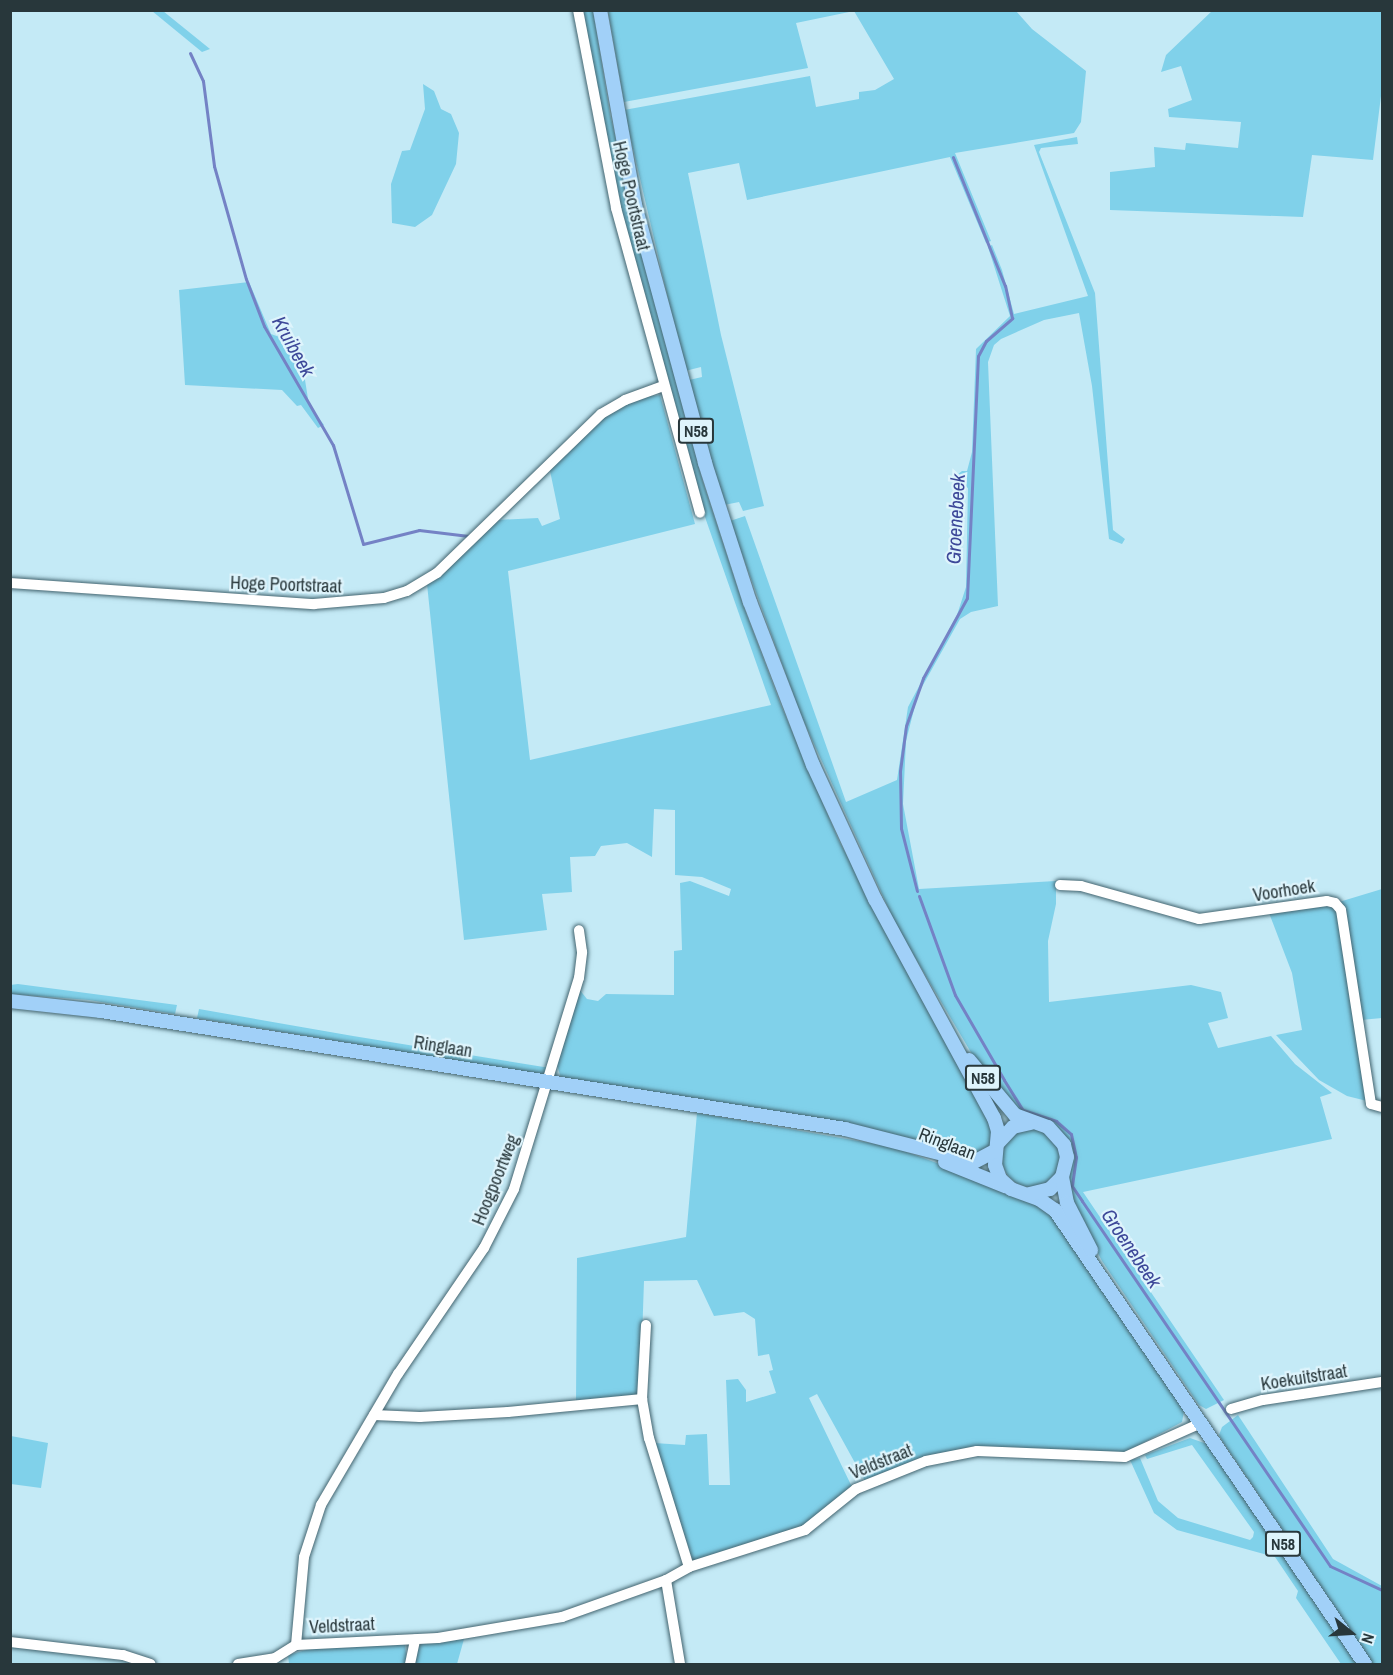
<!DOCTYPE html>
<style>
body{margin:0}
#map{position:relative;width:1393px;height:1675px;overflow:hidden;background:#c4eaf6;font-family:"Archivo Narrow",sans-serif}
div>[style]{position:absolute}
.built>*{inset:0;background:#b0dfed}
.green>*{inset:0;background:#80d1ea}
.round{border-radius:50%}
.stream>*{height:3px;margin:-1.5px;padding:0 1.5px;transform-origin:1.5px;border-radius:1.5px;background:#7482c5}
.roads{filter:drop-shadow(0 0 2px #43646f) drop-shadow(0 0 2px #43646f)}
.minor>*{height:10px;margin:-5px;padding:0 5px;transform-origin:5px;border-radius:5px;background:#fff}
.major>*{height:14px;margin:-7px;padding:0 7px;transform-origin:7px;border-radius:7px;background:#a1d0f8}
span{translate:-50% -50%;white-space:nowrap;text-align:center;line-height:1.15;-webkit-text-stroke:4.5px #def4fc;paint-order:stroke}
.shield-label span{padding:2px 4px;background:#def4fc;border:2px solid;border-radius:4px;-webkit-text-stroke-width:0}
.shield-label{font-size:16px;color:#28373b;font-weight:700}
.street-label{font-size:18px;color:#28373b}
.water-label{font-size:20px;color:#3d4899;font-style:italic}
.frame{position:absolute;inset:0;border:12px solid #28373b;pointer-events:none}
.north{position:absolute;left:1321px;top:1603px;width:60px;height:60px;-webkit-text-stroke:4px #def4fc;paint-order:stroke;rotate:108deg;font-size:16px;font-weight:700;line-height:24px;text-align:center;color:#28373b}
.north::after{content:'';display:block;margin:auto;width:21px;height:27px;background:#28373b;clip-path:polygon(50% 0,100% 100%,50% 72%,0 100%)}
</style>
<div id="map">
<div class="built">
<i style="clip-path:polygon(11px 1646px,115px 1660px,136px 1664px,11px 1664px)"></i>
</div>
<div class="green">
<i style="clip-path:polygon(1213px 10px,1382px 11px,1382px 88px,1373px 160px,1312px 155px,1303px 217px,1110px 210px,1110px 172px,1155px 167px,1154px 147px,1185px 150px,1186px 143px,1238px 148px,1241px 122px,1169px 117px,1168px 109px,1192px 100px,1181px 66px,1161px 72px,1166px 55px)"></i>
<i style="clip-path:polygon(152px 11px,163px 11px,210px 49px,202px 52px)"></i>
<i style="clip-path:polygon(581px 11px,593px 11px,610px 114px,647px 275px,702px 479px,743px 605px,780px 703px,839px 841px,995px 1131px,988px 1151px,979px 1157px,851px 1125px,561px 1078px,557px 1065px,579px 989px,587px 999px,598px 1001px,606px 994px,674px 995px,674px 951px,682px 950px,680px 883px,690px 881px,729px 896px,731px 889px,702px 877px,675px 875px,675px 810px,654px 809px,652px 857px,627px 843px,601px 846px,595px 856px,570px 857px,572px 892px,542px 894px,547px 930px,464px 940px,427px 584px,497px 520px,538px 518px,542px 526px,560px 519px,549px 466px,611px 410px,635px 398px,660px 395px,695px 524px,508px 571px,530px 760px,771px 705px,706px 520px,648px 322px,613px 185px)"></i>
<i style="clip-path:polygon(608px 11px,1016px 11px,1032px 29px,1086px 71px,1081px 122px,1074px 133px,955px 153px,991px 241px,986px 243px,950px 157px,747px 200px,739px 163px,688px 173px,721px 335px,764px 506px,743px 511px,739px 502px,724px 505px,689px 380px,702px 377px,701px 367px,685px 371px,624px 110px,810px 76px,816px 107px,859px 99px,859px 92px,875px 90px,894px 79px,854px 11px,796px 23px,808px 68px,624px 102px)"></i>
<i style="clip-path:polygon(423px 84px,434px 91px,441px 109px,451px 114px,459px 133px,456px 164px,432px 215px,415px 227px,392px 223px,391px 184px,402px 151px,410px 150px,425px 109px)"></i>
<i style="clip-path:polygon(1077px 137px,1078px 144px,1041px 148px,1039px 152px,1095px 293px,1113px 530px,1125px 539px,1122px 544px,1109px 539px,1092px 386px,1079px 313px,1044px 320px,1001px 339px,994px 345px,988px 362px,998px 606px,971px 612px,960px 619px,918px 694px,906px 741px,903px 804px,919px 889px,1056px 881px,1056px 904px,1048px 941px,1049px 1002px,1191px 985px,1221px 992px,1228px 1018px,1208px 1023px,1218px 1048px,1271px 1036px,1295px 1064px,1332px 1093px,1320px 1097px,1332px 1139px,1083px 1192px,1224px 1400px,1206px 1409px,1199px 1405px,1102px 1261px,1069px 1197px,1070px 1143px,1050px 1122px,1017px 1109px,979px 1066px,897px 927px,800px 713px,730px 521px,745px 516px,846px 802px,897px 780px,908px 707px,957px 615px,966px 587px,968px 488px,953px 478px,962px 471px,967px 471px,972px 452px,976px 349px,1010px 316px,988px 247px,992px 245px,1002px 270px,1014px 314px,1088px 296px,1034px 145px)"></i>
<i style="clip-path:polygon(249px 282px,271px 334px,285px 339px,302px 361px,309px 405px,324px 425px,318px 428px,301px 405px,297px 406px,282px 390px,185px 385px,179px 290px)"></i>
<i style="clip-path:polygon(1382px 889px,1382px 1018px,1361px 1020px,1339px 902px)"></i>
<i style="clip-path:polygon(1330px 905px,1337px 912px,1367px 1101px,1347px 1096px,1319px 1080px,1276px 1035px,1302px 1030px,1292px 973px,1269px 913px)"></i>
<i style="clip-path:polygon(10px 985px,18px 984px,177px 1005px,175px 1014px,89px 1000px,11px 994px)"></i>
<i style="clip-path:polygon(199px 1009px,353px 1036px,550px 1068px,544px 1075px,197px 1018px)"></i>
<i style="clip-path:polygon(697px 1113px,893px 1147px,997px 1185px,1049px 1210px,1184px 1411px,1182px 1422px,1124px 1453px,974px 1448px,919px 1460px,865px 1481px,817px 1394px,809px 1398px,852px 1487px,806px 1525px,693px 1561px,654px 1443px,685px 1445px,686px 1435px,707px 1434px,709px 1485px,730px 1485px,726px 1380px,738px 1379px,746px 1390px,746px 1402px,776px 1393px,769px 1371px,773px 1370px,769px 1354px,758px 1356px,755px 1319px,744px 1312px,714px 1316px,697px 1280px,644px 1281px,640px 1397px,576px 1402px,577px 1258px,686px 1237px)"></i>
<i class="round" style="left:1002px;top:1129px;width:58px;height:58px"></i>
<i style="clip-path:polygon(1238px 1415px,1333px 1559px,1382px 1586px,1382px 1664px,1373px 1664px,1223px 1442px,1219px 1435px,1222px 1427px)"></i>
<i style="clip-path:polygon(11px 1436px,48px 1443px,41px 1488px,11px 1484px)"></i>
<i style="clip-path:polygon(1190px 1438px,1207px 1444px,1357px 1664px,1341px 1664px,1296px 1598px,1298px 1591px,1275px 1557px,1177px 1530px,1154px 1513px,1130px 1460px,1140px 1458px,1158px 1501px,1178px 1518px,1250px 1540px,1253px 1537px,1254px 1532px,1192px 1445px,1147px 1459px,1145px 1455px)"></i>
<i style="clip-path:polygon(464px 1639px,457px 1664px,413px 1664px,417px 1648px,423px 1643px)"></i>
<i style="clip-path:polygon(405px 1644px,407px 1664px,289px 1664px,288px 1655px,317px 1647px)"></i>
</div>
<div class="stream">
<i style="left:190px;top:53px;width:31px;rotate:65deg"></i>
<i style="left:203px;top:81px;width:86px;rotate:82.6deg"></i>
<i style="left:214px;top:166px;width:117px;rotate:74.2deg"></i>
<i style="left:246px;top:279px;width:50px;rotate:69deg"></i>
<i style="left:264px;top:326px;width:138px;rotate:59.9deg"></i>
<i style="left:333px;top:445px;width:103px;rotate:73.1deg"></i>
<i style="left:363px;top:544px;width:58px;rotate:-14deg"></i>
<i style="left:419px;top:530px;width:50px;rotate:6.8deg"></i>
<i style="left:917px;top:891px;width:65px;rotate:-104.3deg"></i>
<i style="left:901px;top:828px;width:57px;rotate:-91deg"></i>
<i style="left:900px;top:771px;width:45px;rotate:-82.4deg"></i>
<i style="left:906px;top:726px;width:51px;rotate:-70.5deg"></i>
<i style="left:923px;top:678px;width:91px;rotate:-61.2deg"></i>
<i style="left:967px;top:598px;width:242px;rotate:-87.4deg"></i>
<i style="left:978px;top:356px;width:17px;rotate:-62deg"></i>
<i style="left:986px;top:341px;width:35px;rotate:-41deg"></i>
<i style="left:1012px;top:318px;width:33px;rotate:-102deg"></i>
<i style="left:1005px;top:286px;width:139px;rotate:-112deg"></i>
<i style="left:919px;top:896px;width:105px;rotate:70deg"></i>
<i style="left:955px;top:995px;width:98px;rotate:60deg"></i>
<i style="left:1004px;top:1080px;width:36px;rotate:58deg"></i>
<i style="left:1023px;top:1110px;width:35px;rotate:18deg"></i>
<i style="left:1056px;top:1121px;width:20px;rotate:41deg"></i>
<i style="left:1071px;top:1134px;width:24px;rotate:78deg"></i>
<i style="left:1076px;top:1157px;width:29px;rotate:98deg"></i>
<i style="left:1072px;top:1186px;width:18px;rotate:56deg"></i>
<i style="left:1082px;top:1201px;width:441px;rotate:55.8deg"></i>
<i style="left:1330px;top:1566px;width:57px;rotate:24.8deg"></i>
</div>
<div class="roads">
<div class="minor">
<i style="left:578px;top:10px;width:202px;rotate:79.1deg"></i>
<i style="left:616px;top:208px;width:316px;rotate:74.6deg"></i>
<i style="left:10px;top:583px;width:305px;rotate:4deg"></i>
<i style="left:314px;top:604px;width:70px;rotate:-4.9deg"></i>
<i style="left:384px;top:598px;width:24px;rotate:-17deg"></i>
<i style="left:407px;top:591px;width:35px;rotate:-31deg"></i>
<i style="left:437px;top:573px;width:228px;rotate:-44.1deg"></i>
<i style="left:601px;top:414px;width:28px;rotate:-30deg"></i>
<i style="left:625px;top:400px;width:40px;rotate:-20.2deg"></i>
<i style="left:1060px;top:885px;width:21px;rotate:3deg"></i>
<i style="left:1081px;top:886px;width:123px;rotate:15.6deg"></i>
<i style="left:1199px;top:919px;width:129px;rotate:-8deg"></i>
<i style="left:1327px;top:901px;width:8px;rotate:14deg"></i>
<i style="left:1335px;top:903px;width:9px;rotate:49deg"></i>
<i style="left:1341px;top:910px;width:196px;rotate:81.2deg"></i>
<i style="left:1371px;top:1104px;width:11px;rotate:15deg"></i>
<i style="left:646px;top:1325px;width:74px;rotate:93.1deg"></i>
<i style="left:642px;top:1399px;width:40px;rotate:80deg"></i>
<i style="left:649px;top:1438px;width:135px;rotate:72.8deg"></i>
<i style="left:1231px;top:1409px;width:33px;rotate:-16deg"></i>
<i style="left:1263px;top:1400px;width:120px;rotate:-8.6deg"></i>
<i style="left:374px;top:1415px;width:46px;rotate:2.5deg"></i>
<i style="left:420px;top:1417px;width:88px;rotate:-3.3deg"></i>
<i style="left:508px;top:1412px;width:135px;rotate:-5.5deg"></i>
<i style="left:666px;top:1580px;width:85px;rotate:80.5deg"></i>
<i style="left:10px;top:1642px;width:114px;rotate:6.6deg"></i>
<i style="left:123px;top:1655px;width:29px;rotate:18deg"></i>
<i style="left:296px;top:1645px;width:88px;rotate:-84.8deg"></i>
<i style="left:304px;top:1557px;width:55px;rotate:-71.9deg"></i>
<i style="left:321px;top:1505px;width:152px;rotate:-59.6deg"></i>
<i style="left:398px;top:1374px;width:153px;rotate:-55.7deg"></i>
<i style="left:484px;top:1248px;width:66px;rotate:-63deg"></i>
<i style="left:514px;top:1189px;width:221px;rotate:-72.9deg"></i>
<i style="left:579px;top:978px;width:26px;rotate:-83deg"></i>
<i style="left:582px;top:952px;width:22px;rotate:-98deg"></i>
<i style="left:238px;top:1664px;width:37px;rotate:-9deg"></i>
<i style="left:275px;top:1658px;width:25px;rotate:-32deg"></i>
<i style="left:296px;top:1645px;width:142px;rotate:-2.8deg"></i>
<i style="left:438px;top:1638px;width:126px;rotate:-9.6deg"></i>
<i style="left:562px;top:1617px;width:110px;rotate:-19.6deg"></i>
<i style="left:666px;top:1580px;width:26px;rotate:-29deg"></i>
<i style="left:689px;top:1567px;width:122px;rotate:-17.7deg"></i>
<i style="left:805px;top:1530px;width:65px;rotate:-38.8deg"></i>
<i style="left:856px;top:1489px;width:75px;rotate:-21.8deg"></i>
<i style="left:926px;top:1461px;width:52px;rotate:-11.1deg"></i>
<i style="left:977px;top:1451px;width:148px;rotate:2.3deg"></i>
<i style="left:1125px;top:1457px;width:83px;rotate:-24.1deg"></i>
<i style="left:410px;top:1664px;width:25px;rotate:-78deg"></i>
</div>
<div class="major">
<i style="left:600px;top:10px;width:198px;rotate:79.8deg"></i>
<i style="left:635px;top:205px;width:267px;rotate:74.8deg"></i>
<i style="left:705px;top:463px;width:146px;rotate:72.1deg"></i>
<i style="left:750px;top:602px;width:175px;rotate:68.9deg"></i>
<i style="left:813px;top:765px;width:148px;rotate:65.2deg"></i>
<i style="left:875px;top:899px;width:249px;rotate:61.5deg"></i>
<i style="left:994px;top:1118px;width:14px;rotate:73deg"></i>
<i style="left:998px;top:1131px;width:34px;rotate:95deg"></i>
<i style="left:995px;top:1165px;width:15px;rotate:70deg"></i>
<i style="left:1000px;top:1179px;width:15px;rotate:42deg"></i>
<i style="left:1011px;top:1189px;width:30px;rotate:20deg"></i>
<i style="left:1039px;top:1199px;width:19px;rotate:35deg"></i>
<i style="left:1055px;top:1210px;width:550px;rotate:55.67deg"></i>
<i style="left:10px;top:1001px;width:92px;rotate:6.3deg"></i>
<i style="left:101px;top:1011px;width:753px;rotate:9.01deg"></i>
<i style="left:845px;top:1129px;width:133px;rotate:14.3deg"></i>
<i style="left:974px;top:1162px;width:24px;rotate:-28deg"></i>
<i style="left:969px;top:1060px;width:72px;rotate:50.1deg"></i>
<i style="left:1015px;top:1115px;width:35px;rotate:20deg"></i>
<i style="left:1048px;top:1127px;width:24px;rotate:48deg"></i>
<i style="left:1064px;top:1145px;width:12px;rotate:76deg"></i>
<i style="left:1067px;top:1157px;width:21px;rotate:104deg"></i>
<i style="left:1062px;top:1177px;width:17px;rotate:135deg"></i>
<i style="left:1050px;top:1189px;width:21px;rotate:166deg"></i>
<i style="left:998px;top:1143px;width:22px;rotate:-47deg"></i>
<i style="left:1013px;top:1127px;width:18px;rotate:-13deg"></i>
<i style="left:945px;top:1162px;width:65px;rotate:21.8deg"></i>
<i style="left:1062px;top:1177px;width:26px;rotate:79deg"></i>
<i style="left:1067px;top:1203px;width:53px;rotate:62.9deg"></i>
</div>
</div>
<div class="shield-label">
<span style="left:696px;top:431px">N58</span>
<span style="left:983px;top:1078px">N58</span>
<span style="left:1283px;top:1544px">N58</span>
</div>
<div class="street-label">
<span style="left:631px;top:196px;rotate:77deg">Hoge Poortstraat</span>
<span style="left:286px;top:585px;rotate:2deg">Hoge Poortstraat</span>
<span style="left:1284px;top:891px;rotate:-9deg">Voorhoek</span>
<span style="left:443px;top:1047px;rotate:9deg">Ringlaan</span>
<span style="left:947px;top:1144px;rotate:21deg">Ringlaan</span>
<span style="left:496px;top:1180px;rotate:-68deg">Hoogpoortweg</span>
<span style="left:1304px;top:1378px;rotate:-9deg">Koekuitstraat</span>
<span style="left:881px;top:1462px;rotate:-22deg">Veldstraat</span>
<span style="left:342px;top:1626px;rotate:-3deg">Veldstraat</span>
</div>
<div class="water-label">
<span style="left:294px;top:346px;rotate:61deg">Kruibeek</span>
<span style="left:955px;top:519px;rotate:-87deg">Groenebeek</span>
<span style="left:1132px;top:1248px;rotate:56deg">Groenebeek</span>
</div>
<div class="frame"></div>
<div class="north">N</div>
</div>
